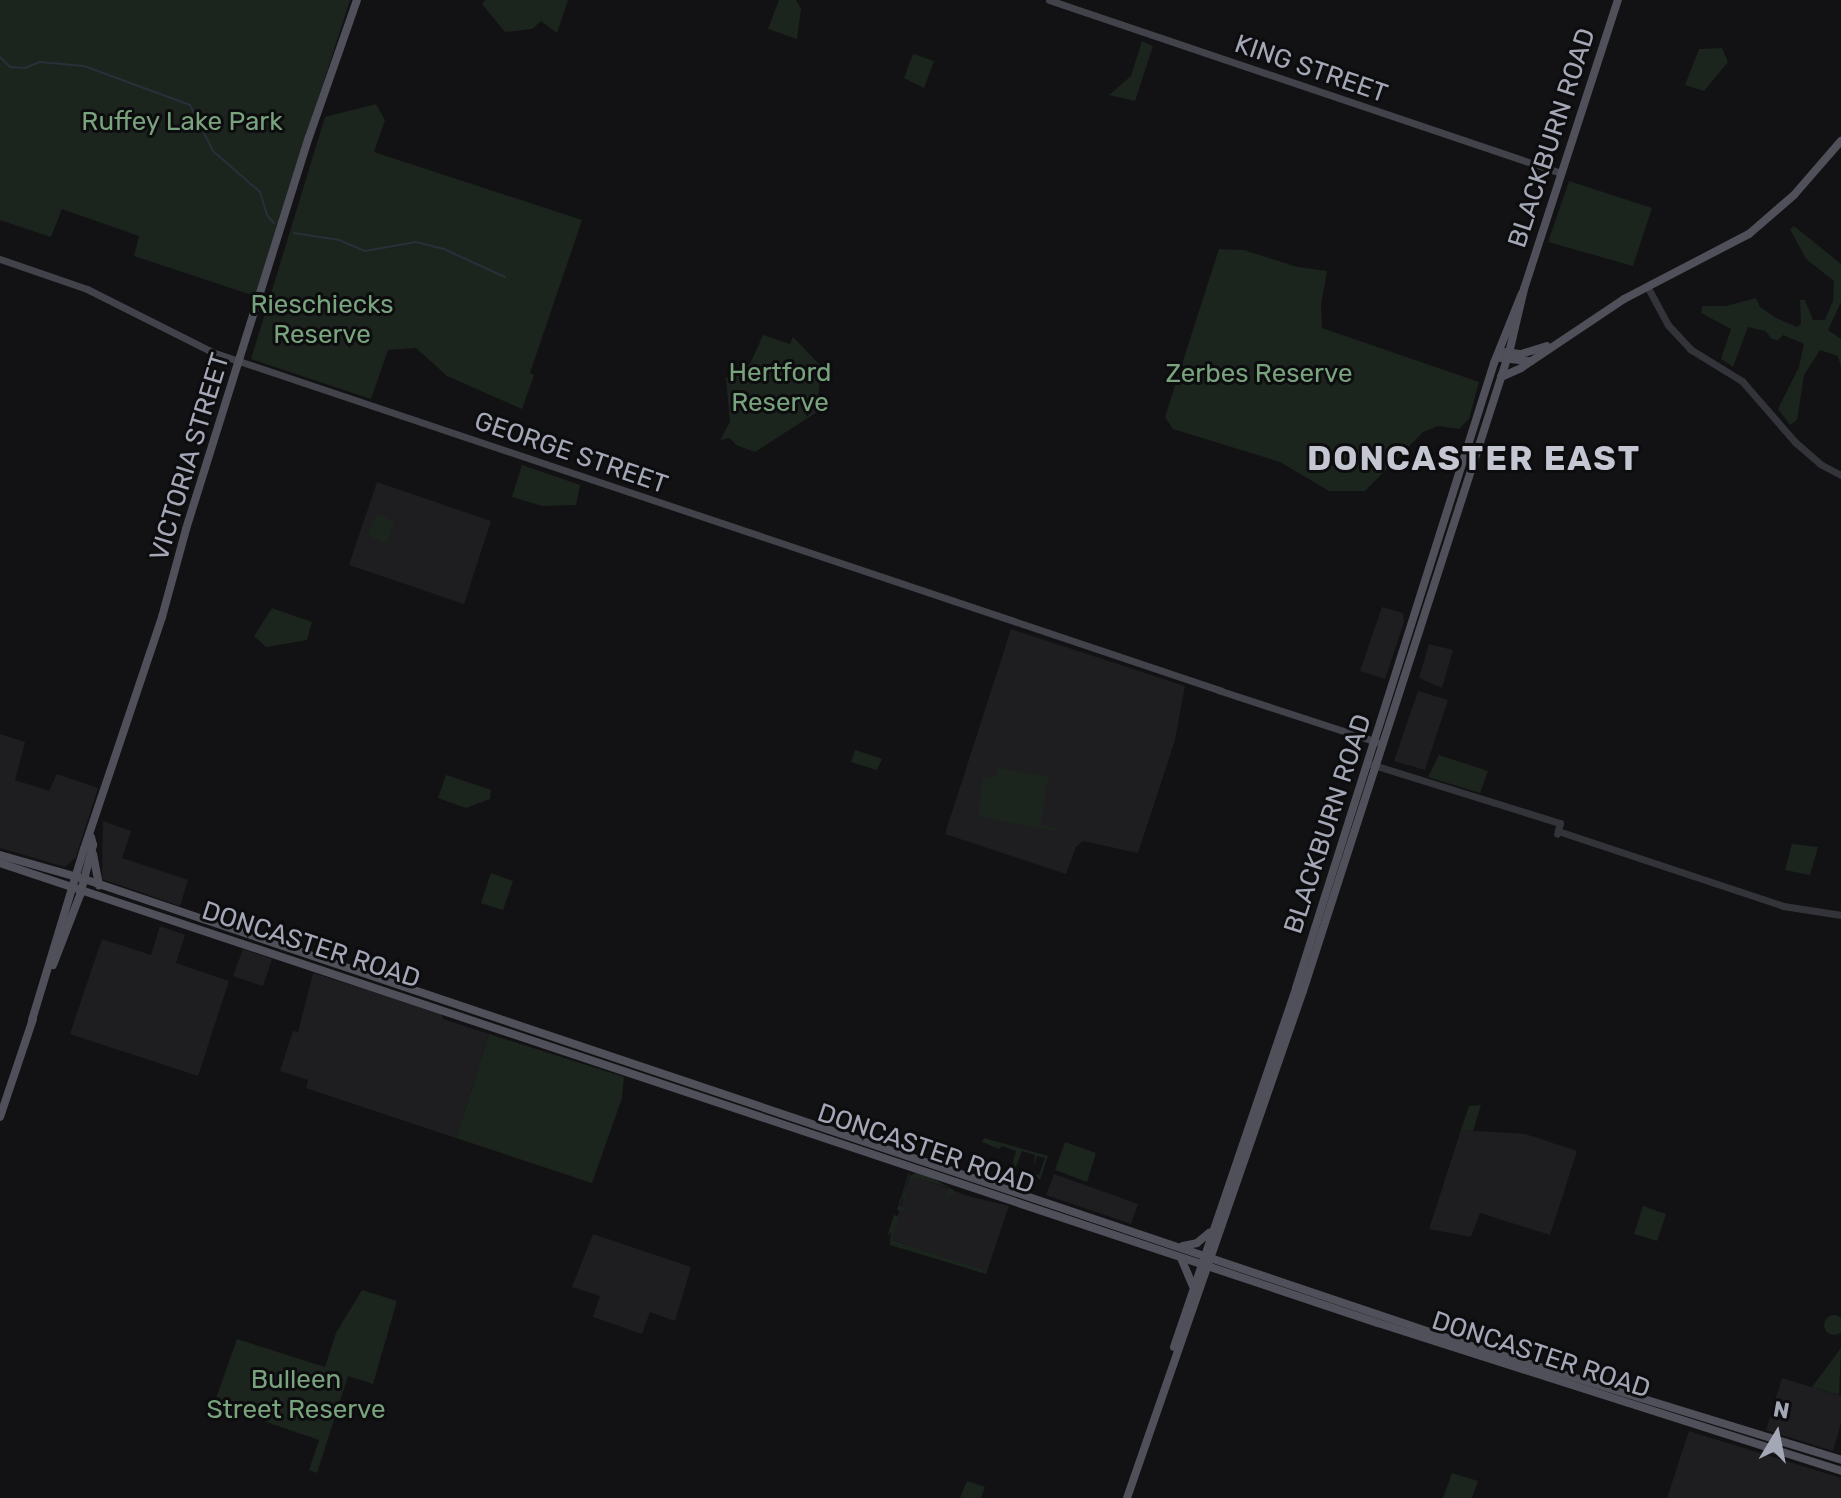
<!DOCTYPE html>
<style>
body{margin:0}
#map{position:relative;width:1841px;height:1498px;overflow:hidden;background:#121214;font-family:Rubik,sans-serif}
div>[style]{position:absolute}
.built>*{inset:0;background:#1e1e21}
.green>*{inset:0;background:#1c241e}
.round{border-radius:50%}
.stream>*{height:2px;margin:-1px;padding:0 1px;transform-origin:1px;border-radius:1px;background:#283039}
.tertiary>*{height:7px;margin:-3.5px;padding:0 3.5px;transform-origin:3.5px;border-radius:3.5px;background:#33343a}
.secondary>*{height:7px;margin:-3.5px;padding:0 3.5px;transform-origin:3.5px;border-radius:3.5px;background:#41424a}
.primary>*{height:8px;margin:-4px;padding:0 4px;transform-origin:4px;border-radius:4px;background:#4f5059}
span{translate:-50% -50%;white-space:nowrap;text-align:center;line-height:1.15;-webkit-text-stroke:6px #0d0d0f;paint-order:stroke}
.street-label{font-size:26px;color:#a3a7b6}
.park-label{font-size:26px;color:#78a37d}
.district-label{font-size:34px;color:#c4c7d2;font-weight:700;letter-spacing:2px}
.north{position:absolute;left:1737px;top:1394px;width:80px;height:80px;-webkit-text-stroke:6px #0d0d0f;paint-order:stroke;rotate:10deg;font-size:22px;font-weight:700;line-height:32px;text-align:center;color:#a3a7b6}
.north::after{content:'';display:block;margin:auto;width:28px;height:36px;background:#a3a7b6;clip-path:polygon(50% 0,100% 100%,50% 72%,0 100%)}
</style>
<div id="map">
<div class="built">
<i style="clip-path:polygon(377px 482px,491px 521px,464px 604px,349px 565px)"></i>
<i style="clip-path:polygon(1382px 607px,1403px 613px,1404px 622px,1385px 679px,1360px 671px)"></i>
<i style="clip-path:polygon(1011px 629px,1185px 686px,1175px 740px,1138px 853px,1083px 841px,1076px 847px,1066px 874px,945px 834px)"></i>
<i style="clip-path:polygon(1429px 644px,1453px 650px,1442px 688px,1419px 678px)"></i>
<i style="clip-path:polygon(1418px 691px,1448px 700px,1425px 770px,1394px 761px)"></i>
<i style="clip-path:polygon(0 734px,25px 742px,15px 780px,49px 791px,57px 774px,98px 788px,76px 857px,65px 867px,0 848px)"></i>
<i style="clip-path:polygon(103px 821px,131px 831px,122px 858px,188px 880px,180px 906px,102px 879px)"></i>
<i style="clip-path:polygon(160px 926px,185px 935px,176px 963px,229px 981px,198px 1076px,70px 1034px,102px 939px,151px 955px)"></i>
<i style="clip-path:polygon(243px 949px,272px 959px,263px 986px,233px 976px)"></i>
<i style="clip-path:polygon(313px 973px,441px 1013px,443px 1019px,489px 1034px,456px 1138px,306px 1088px,308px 1080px,280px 1071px,293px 1031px,298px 1032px)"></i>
<i style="clip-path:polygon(1461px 1130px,1525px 1134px,1577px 1151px,1550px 1235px,1480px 1213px,1471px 1237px,1429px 1229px)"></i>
<i style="clip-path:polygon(1054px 1174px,1138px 1204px,1131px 1224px,1046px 1195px)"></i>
<i style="clip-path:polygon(915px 1176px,968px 1196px,1009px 1206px,986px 1273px,890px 1239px,910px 1179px)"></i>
<i style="clip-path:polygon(593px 1234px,691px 1267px,675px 1321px,650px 1312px,642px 1334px,593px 1317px,600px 1296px,572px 1287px)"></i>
<i style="clip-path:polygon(1782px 1378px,1841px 1396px,1841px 1423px,1833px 1451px,1766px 1430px)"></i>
<i style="clip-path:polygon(1689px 1431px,1841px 1478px,1841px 1498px,1667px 1498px)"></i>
</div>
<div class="green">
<i style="clip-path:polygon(0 0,350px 0,255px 296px,134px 256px,139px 236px,62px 209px,51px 237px,0 220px)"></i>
<i style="clip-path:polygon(485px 0,568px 0,557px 33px,541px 21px,532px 29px,505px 32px,482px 4px)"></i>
<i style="clip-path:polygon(779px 0,796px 0,801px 9px,797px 39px,768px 29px)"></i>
<i style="clip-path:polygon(1142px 41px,1153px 46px,1135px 101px,1109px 95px,1131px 76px)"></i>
<i style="clip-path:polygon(1722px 48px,1728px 62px,1704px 91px,1685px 85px,1699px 49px)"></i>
<i style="clip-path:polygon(913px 54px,934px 61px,924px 88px,904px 78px)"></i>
<i style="clip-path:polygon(376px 104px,385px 120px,374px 152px,582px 220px,530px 373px,534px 375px,522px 409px,447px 376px,416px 348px,388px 350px,371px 399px,251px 359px,325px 117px)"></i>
<i style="clip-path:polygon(1569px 181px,1652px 208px,1633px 266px,1548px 242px)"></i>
<i style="clip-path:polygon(1794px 226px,1841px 264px,1841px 302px,1828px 330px,1841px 339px,1841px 367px,1838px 356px,1820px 350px,1804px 375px,1797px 420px,1790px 425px,1778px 409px,1799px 367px,1804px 344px,1783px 335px,1778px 340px,1772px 339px,1765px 331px,1748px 327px,1733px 367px,1721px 359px,1731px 329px,1701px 313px,1702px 306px,1726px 306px,1756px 298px,1760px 307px,1776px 318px,1797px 327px,1801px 324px,1800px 300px,1805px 300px,1813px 320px,1825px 320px,1833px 301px,1834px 281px,1806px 259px,1790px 229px)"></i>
<i style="clip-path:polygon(1219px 249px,1244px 250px,1297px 267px,1327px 271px,1321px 305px,1322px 328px,1479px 382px,1469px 419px,1459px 429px,1438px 426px,1423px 432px,1365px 491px,1329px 491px,1280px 462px,1173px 429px,1165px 417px)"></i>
<i style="clip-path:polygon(763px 335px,790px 344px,793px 337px,821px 366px,817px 412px,755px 452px,736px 445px,730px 438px,720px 440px,730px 422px,726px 378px,750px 364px)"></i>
<i style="clip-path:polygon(522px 465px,580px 485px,576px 505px,542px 506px,512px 497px)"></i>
<i style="clip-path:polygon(376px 514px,395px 521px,387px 543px,368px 536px)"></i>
<i style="clip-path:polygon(272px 608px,312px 622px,307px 640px,266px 647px,254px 636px)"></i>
<i style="clip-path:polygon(855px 750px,882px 759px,877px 770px,851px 762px)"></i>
<i style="clip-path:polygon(1439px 755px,1488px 771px,1480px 793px,1428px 777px)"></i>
<i style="clip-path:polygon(998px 768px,1049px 777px,1048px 785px,1044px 785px,1046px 791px,1040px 825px,1055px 828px,1054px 831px,978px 816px,983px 778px,997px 776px)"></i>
<i style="clip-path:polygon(446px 775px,491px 790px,490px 799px,466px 808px,438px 798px)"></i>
<i style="clip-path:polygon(1792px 844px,1818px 847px,1810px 875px,1785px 870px)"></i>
<i style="clip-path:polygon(491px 873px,513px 881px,503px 910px,481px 903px)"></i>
<i style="clip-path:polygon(489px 1034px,624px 1077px,622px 1098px,592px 1183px,456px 1138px)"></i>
<i style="clip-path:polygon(1481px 1105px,1473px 1131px,1461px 1130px,1469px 1106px)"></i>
<i style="clip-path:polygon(984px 1138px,1048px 1156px,1040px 1180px,1035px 1174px,1039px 1175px,1045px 1158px,1037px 1156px,1034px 1165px,1035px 1155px,1022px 1151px,1010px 1183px,1003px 1182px,1009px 1185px,999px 1183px,1001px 1176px,1008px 1178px,1016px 1151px,1002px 1146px,999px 1149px,982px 1142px)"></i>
<i style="clip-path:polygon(1065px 1142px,1096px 1153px,1087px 1182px,1055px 1170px)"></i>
<i style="clip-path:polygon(911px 1172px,929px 1176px,955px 1191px,944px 1203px,949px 1188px,915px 1177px,910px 1179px,905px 1194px,907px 1199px,903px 1198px,900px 1206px,905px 1208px,904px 1212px,897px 1210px,908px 1175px,910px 1173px,899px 1207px,910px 1176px,915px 1173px)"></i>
<i style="clip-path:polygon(1643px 1206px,1666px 1214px,1657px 1241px,1634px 1234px)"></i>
<i style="clip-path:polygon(894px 1215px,901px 1217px,898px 1218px,892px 1240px,985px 1271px,998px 1236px,986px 1274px,890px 1245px,891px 1232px,887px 1237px)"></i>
<i style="clip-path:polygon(362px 1290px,397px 1301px,373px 1384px,348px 1376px,317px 1473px,309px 1470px,319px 1440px,214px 1404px,237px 1339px,325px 1367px,336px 1333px)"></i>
<i class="round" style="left:1824px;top:1315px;width:20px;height:20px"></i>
<i style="clip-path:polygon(1841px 1348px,1839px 1395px,1812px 1387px)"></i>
<i style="clip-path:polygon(1452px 1473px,1478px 1481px,1472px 1498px,1443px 1498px)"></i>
<i style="clip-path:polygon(967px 1481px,985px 1487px,981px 1498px,960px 1498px)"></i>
</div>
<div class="stream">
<i style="left:0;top:57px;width:14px;rotate:45deg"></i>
<i style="left:10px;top:67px;width:15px;rotate:4deg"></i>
<i style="left:25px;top:68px;width:16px;rotate:-22deg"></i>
<i style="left:40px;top:62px;width:44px;rotate:5.2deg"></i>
<i style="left:84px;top:66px;width:113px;rotate:20.2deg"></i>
<i style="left:190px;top:105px;width:51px;rotate:63.4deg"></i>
<i style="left:213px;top:151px;width:62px;rotate:41.1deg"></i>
<i style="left:260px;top:192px;width:24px;rotate:73deg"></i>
<i style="left:267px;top:215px;width:11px;rotate:49deg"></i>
<i style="left:294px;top:233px;width:46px;rotate:8.8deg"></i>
<i style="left:339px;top:240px;width:28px;rotate:23deg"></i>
<i style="left:365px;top:251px;width:52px;rotate:-10deg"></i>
<i style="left:416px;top:242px;width:29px;rotate:14deg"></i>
<i style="left:444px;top:249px;width:67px;rotate:24.7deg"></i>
</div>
<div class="tertiary">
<i style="left:1647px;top:286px;width:44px;rotate:61.7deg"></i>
<i style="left:1668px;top:325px;width:33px;rotate:47deg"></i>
<i style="left:1690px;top:349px;width:61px;rotate:31.6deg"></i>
<i style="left:1742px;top:381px;width:81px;rotate:49deg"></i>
<i style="left:1795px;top:442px;width:33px;rotate:41deg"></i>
<i style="left:1820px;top:464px;width:24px;rotate:28deg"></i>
<i style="left:1367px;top:763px;width:202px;rotate:17.3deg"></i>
<i style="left:1560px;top:823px;width:11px;rotate:105deg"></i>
<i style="left:1558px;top:831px;width:237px;rotate:18.4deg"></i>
<i style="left:1783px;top:906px;width:59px;rotate:8.8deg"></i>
</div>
<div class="secondary">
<i style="left:1049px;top:0;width:540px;rotate:18.67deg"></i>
<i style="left:0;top:259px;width:92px;rotate:19deg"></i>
<i style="left:87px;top:289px;width:140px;rotate:26.7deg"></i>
<i style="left:212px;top:352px;width:1065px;rotate:18.55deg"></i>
<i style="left:1218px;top:690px;width:167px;rotate:18.1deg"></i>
</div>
<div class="primary">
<i style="left:1506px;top:352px;width:15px;rotate:8deg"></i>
<i style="left:1521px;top:354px;width:27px;rotate:-17deg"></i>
<i style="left:1501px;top:358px;width:30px;rotate:6deg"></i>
<i style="left:1501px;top:377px;width:22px;rotate:-24deg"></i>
<i style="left:1521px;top:368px;width:124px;rotate:-33.8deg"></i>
<i style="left:1624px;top:299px;width:141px;rotate:-27.5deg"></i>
<i style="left:1749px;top:234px;width:60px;rotate:-40.9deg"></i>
<i style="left:1794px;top:195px;width:72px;rotate:-49deg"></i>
<i style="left:93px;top:854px;width:32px;rotate:79deg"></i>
<i style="left:0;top:855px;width:87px;rotate:15.9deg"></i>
<i style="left:84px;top:879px;width:1471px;rotate:18.6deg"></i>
<i style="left:1478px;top:1348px;width:380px;rotate:17.1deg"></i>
<i style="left:0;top:863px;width:1453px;rotate:18.46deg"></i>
<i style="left:1378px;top:1323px;width:486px;rotate:17.7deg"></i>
<i style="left:53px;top:965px;width:75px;rotate:-68.9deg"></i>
<i style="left:80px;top:895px;width:52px;rotate:-75.4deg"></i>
<i style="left:93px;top:845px;width:8px;rotate:-104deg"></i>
<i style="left:32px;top:1020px;width:179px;rotate:-73.1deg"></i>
<i style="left:84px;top:849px;width:245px;rotate:-71.4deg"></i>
<i style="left:162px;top:617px;width:91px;rotate:-74.7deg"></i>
<i style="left:186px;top:529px;width:411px;rotate:-72.6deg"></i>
<i style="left:309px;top:137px;width:145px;rotate:-70.7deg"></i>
<i style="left:0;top:1117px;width:103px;rotate:-71.4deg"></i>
<i style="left:1183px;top:1246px;width:14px;rotate:-12deg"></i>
<i style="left:1197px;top:1243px;width:16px;rotate:-40deg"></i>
<i style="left:1181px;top:1258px;width:30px;rotate:67deg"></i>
<i style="left:1174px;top:1347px;width:379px;rotate:-71.2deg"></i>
<i style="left:1296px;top:988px;width:656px;rotate:-72.42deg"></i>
<i style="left:1494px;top:363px;width:75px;rotate:-68.2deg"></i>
<i style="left:1127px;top:1498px;width:537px;rotate:-70.86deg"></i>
<i style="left:1303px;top:991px;width:670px;rotate:-72.11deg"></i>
<i style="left:1509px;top:353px;width:66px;rotate:-76.8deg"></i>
<i style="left:1524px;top:289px;width:304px;rotate:-72deg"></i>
</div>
<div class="street-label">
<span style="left:1311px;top:69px;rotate:19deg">KING STREET</span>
<span style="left:1552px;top:138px;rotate:-72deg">BLACKBURN ROAD</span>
<span style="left:571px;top:453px;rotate:19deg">GEORGE STREET</span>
<span style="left:190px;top:457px;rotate:-73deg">VICTORIA STREET</span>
<span style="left:1328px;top:824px;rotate:-72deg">BLACKBURN ROAD</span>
<span style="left:311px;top:945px;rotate:18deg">DONCASTER ROAD</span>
<span style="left:926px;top:1149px;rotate:19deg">DONCASTER ROAD</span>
<span style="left:1541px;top:1355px;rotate:18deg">DONCASTER ROAD</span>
</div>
<div class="park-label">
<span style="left:182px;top:122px">Ruffey Lake Park</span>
<span style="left:322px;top:320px">Rieschiecks<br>Reserve</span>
<span style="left:780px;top:388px">Hertford<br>Reserve</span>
<span style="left:1259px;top:374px">Zerbes Reserve</span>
<span style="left:296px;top:1395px">Bulleen<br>Street Reserve</span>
</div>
<div class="district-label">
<span style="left:1474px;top:459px">DONCASTER EAST</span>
</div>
<div class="north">N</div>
</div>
